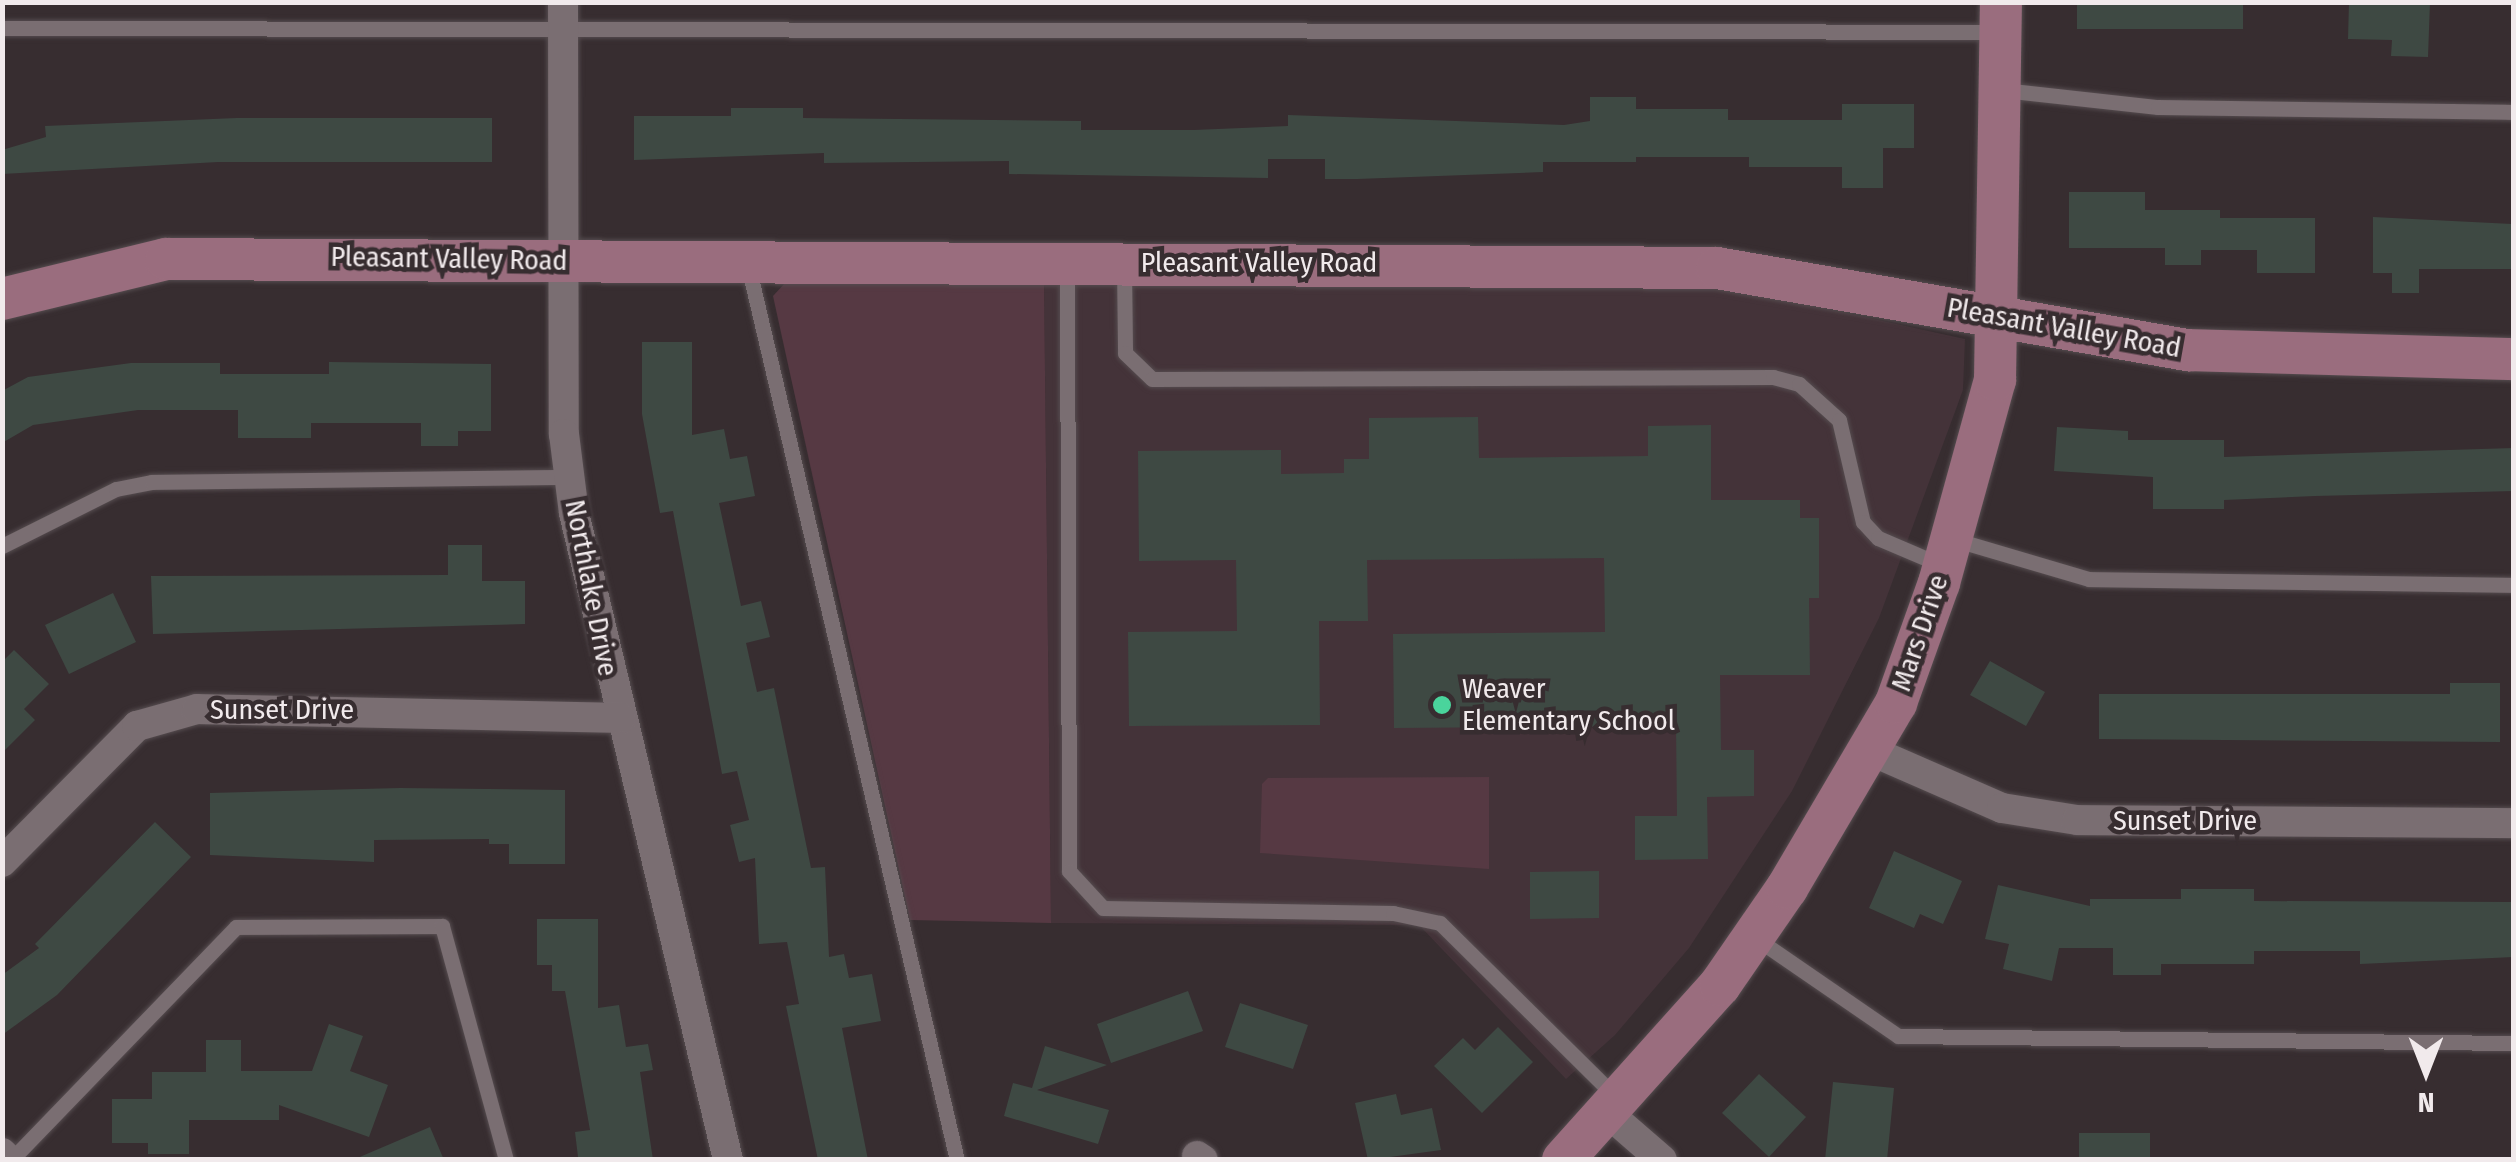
<!DOCTYPE html>
<style>
body{margin:0}
#map{position:relative;width:2516px;height:1162px;overflow:hidden;background:#372d30;font-family:"Fira Sans Condensed",sans-serif}
div>[style]{position:absolute}
.built>*{inset:0;background:#443339}
.green>*{inset:0;background:#563943}
.building>*{inset:0;background:#3e4943}
.roads{filter:drop-shadow(0 0 2px #554c4f) drop-shadow(0 0 2px #554c4f)}
.lane>*{height:15px;margin:-7.5px;padding:0 7.5px;transform-origin:7.5px;border-radius:7.5px;background:#7a6e72}
.street>*{height:30px;margin:-15px;padding:0 15px;transform-origin:15px;border-radius:15px;background:#7a6e72}
.secondary>*{height:42px;margin:-21px;padding:0 21px;transform-origin:21px;border-radius:21px;background:#9a6d7e}
.dots>*{width:28px;height:28px;translate:-50% -50%;box-sizing:border-box;border:5px solid #372d30;border-radius:50%}
span{translate:-50% -50%;white-space:nowrap;text-align:center;line-height:1.15;-webkit-text-stroke:9px #372d30;paint-order:stroke}
.street-label{font-size:28px;color:#f1eaec}
.poi-label{font-size:28px;color:#f1eaec}
.left{translate:0 -50%;text-align:left}
.frame{position:absolute;inset:0;border:5px solid #f1eaec;pointer-events:none}
.north{position:absolute;left:2376px;top:1022px;width:100px;height:100px;-webkit-text-stroke:8px #372d30;paint-order:stroke;rotate:180deg;font-size:28px;font-weight:700;line-height:40px;text-align:center;color:#f1eaec}
.north::after{content:'';display:block;margin:auto;width:35px;height:45px;background:#f1eaec;clip-path:polygon(50% 0,100% 100%,50% 72%,0 100%)}
</style>
<div id="map">
<div class="built">
<i style="clip-path:polygon(1044px 281px,1728px 287px,1965px 339px,1963px 390px,1879px 618px,1792px 791px,1689px 948px,1615px 1035px,1566px 1079px,1419px 925px,1051px 923px)"></i>
</div>
<div class="green">
<i style="clip-path:polygon(1044px 281px,1051px 923px,910px 920px,773px 296px,785px 283px)"></i>
<i style="clip-path:polygon(1489px 777px,1489px 869px,1260px 853px,1262px 784px,1268px 778px)"></i>
</div>
<div class="building">
<i style="clip-path:polygon(2077px 2px,2243px 2px,2243px 29px,2077px 29px)"></i>
<i style="clip-path:polygon(2349px 2px,2430px 2px,2428px 57px,2391px 56px,2392px 40px,2348px 39px)"></i>
<i style="clip-path:polygon(1590px 97px,1636px 97px,1636px 109px,1728px 109px,1728px 120px,1842px 120px,1842px 104px,1914px 104px,1914px 148px,1883px 148px,1883px 188px,1842px 188px,1842px 167px,1749px 167px,1749px 157px,1636px 157px,1636px 162px,1543px 162px,1543px 172px,1357px 179px,1325px 179px,1325px 159px,1268px 159px,1268px 178px,1009px 174px,1009px 161px,824px 163px,824px 153px,634px 160px,634px 116px,731px 116px,731px 108px,803px 108px,803px 118px,1081px 121px,1081px 130px,1194px 130px,1288px 126px,1288px 115px,1564px 125px,1590px 121px)"></i>
<i style="clip-path:polygon(237px 118px,492px 118px,492px 162px,218px 162px,2px 174px,2px 150px,46px 137px,45px 126px)"></i>
<i style="clip-path:polygon(2069px 192px,2145px 192px,2145px 210px,2220px 210px,2220px 218px,2315px 218px,2315px 273px,2257px 273px,2257px 250px,2201px 250px,2201px 265px,2165px 265px,2165px 248px,2069px 248px)"></i>
<i style="clip-path:polygon(2373px 217px,2512px 224px,2512px 269px,2419px 269px,2419px 293px,2392px 293px,2392px 273px,2373px 273px)"></i>
<i style="clip-path:polygon(642px 342px,692px 342px,692px 435px,724px 429px,730px 459px,747px 456px,755px 496px,719px 503px,741px 606px,761px 601px,770px 637px,746px 643px,757px 692px,774px 688px,811px 868px,825px 867px,829px 957px,844px 954px,849px 978px,872px 974px,881px 1021px,842px 1028px,868px 1160px,818px 1160px,786px 1006px,799px 1004px,787px 942px,759px 944px,755px 858px,739px 862px,730px 825px,749px 820px,737px 771px,722px 774px,673px 511px,660px 513px,642px 414px)"></i>
<i style="clip-path:polygon(329px 362px,491px 364px,491px 431px,458px 431px,458px 446px,421px 446px,421px 423px,311px 423px,311px 438px,238px 438px,238px 410px,138px 410px,33px 425px,2px 443px,2px 391px,28px 377px,131px 363px,220px 363px,220px 374px,329px 374px)"></i>
<i style="clip-path:polygon(1478px 417px,1479px 458px,1648px 456px,1648px 426px,1711px 425px,1711px 500px,1800px 500px,1800px 518px,1819px 518px,1819px 598px,1809px 598px,1810px 675px,1720px 675px,1721px 750px,1754px 750px,1754px 796px,1707px 797px,1708px 859px,1635px 860px,1635px 816px,1677px 816px,1676px 726px,1394px 728px,1393px 634px,1605px 632px,1604px 558px,1367px 560px,1368px 621px,1319px 621px,1320px 725px,1129px 726px,1128px 632px,1237px 631px,1236px 560px,1139px 561px,1138px 451px,1281px 450px,1281px 474px,1344px 473px,1344px 459px,1369px 459px,1369px 418px)"></i>
<i style="clip-path:polygon(2057px 427px,2128px 431px,2128px 440px,2224px 440px,2224px 457px,2514px 448px,2514px 491px,2315px 496px,2224px 500px,2224px 509px,2153px 509px,2153px 477px,2054px 471px)"></i>
<i style="clip-path:polygon(448px 545px,482px 545px,482px 581px,525px 581px,525px 624px,153px 634px,151px 576px,448px 575px)"></i>
<i style="clip-path:polygon(113px 593px,136px 642px,69px 674px,45px 625px)"></i>
<i style="clip-path:polygon(14px 650px,49px 684px,24px 709px,35px 720px,2px 753px,2px 662px)"></i>
<i style="clip-path:polygon(1990px 661px,2045px 692px,2026px 726px,1970px 695px)"></i>
<i style="clip-path:polygon(2450px 683px,2500px 683px,2500px 742px,2099px 739px,2099px 694px,2450px 694px)"></i>
<i style="clip-path:polygon(400px 788px,565px 790px,565px 864px,509px 864px,509px 844px,489px 844px,489px 839px,374px 840px,374px 862px,210px 855px,210px 793px)"></i>
<i style="clip-path:polygon(155px 822px,191px 857px,57px 995px,2px 1035px,2px 975px,39px 948px,35px 944px)"></i>
<i style="clip-path:polygon(1894px 851px,1962px 881px,1943px 924px,1920px 914px,1914px 928px,1869px 908px)"></i>
<i style="clip-path:polygon(1599px 871px,1599px 918px,1530px 919px,1530px 872px)"></i>
<i style="clip-path:polygon(1998px 885px,2090px 906px,2090px 899px,2181px 899px,2181px 889px,2254px 889px,2254px 901px,2514px 902px,2514px 957px,2360px 964px,2360px 951px,2254px 951px,2254px 964px,2161px 964px,2161px 975px,2113px 975px,2113px 948px,2059px 948px,2052px 981px,2003px 969px,2009px 944px,1985px 939px)"></i>
<i style="clip-path:polygon(537px 919px,598px 919px,598px 1008px,619px 1005px,626px 1047px,648px 1044px,653px 1070px,640px 1072px,653px 1160px,578px 1157px,575px 1132px,590px 1130px,565px 991px,552px 991px,552px 965px,537px 965px)"></i>
<i style="clip-path:polygon(1188px 991px,1203px 1031px,1111px 1063px,1097px 1024px)"></i>
<i style="clip-path:polygon(1240px 1003px,1308px 1025px,1293px 1069px,1225px 1047px)"></i>
<i style="clip-path:polygon(329px 1024px,363px 1036px,350px 1071px,388px 1085px,369px 1137px,279px 1105px,279px 1120px,189px 1120px,189px 1154px,148px 1154px,148px 1143px,112px 1143px,112px 1099px,152px 1099px,152px 1072px,206px 1072px,206px 1040px,241px 1040px,241px 1071px,312px 1071px)"></i>
<i style="clip-path:polygon(1498px 1027px,1533px 1062px,1482px 1113px,1434px 1066px,1463px 1038px,1475px 1050px)"></i>
<i style="clip-path:polygon(1045px 1046px,1107px 1065px,1037px 1090px,1109px 1110px,1098px 1144px,1004px 1116px,1013px 1083px,1032px 1088px)"></i>
<i style="clip-path:polygon(1759px 1074px,1806px 1117px,1769px 1157px,1722px 1113px)"></i>
<i style="clip-path:polygon(1833px 1082px,1894px 1088px,1887px 1160px,1825px 1160px)"></i>
<i style="clip-path:polygon(1396px 1094px,1401px 1115px,1432px 1108px,1441px 1150px,1368px 1160px,1355px 1103px)"></i>
<i style="clip-path:polygon(430px 1127px,444px 1160px,355px 1160px,355px 1159px)"></i>
<i style="clip-path:polygon(2079px 1133px,2150px 1133px,2150px 1160px,2079px 1160px)"></i>
</div>
<div class="roads">
<div class="lane">
<i style="left:2px;top:28px;width:1995px;rotate:0.11deg"></i>
<i style="left:2003px;top:90px;width:156px;rotate:6.3deg"></i>
<i style="left:2158px;top:107px;width:356px;rotate:0.8deg"></i>
<i style="left:748px;top:265px;width:919px;rotate:76.86deg"></i>
<i style="left:1124px;top:266px;width:87px;rotate:89.3deg"></i>
<i style="left:1125px;top:353px;width:37px;rotate:44deg"></i>
<i style="left:1152px;top:379px;width:621px;rotate:-0.18deg"></i>
<i style="left:1773px;top:377px;width:27px;rotate:15deg"></i>
<i style="left:1799px;top:384px;width:54px;rotate:42deg"></i>
<i style="left:1839px;top:420px;width:105px;rotate:76.8deg"></i>
<i style="left:1863px;top:522px;width:22px;rotate:47deg"></i>
<i style="left:1878px;top:538px;width:66px;rotate:23.1deg"></i>
<i style="left:1067px;top:267px;width:604px;rotate:89.81deg"></i>
<i style="left:1069px;top:871px;width:50px;rotate:47.4deg"></i>
<i style="left:1103px;top:908px;width:290px;rotate:1deg"></i>
<i style="left:1393px;top:913px;width:48px;rotate:12deg"></i>
<i style="left:1440px;top:923px;width:249px;rotate:44.7deg"></i>
<i style="left:1953px;top:539px;width:142px;rotate:16.4deg"></i>
<i style="left:2089px;top:579px;width:425px;rotate:0.8deg"></i>
<i style="left:2px;top:546px;width:127px;rotate:-26.6deg"></i>
<i style="left:116px;top:489px;width:37px;rotate:-11deg"></i>
<i style="left:152px;top:482px;width:417px;rotate:-0.7deg"></i>
<i style="left:1757px;top:939px;width:171px;rotate:34.5deg"></i>
<i style="left:1898px;top:1036px;width:616px;rotate:0.65deg"></i>
<i style="left:11px;top:1160px;width:324px;rotate:-46deg"></i>
<i style="left:236px;top:927px;width:206px;rotate:-0.3deg"></i>
<i style="left:442px;top:926px;width:243px;rotate:74.7deg"></i>
</div>
<div class="street">
<i style="left:563px;top:2px;width:432px;rotate:89.9deg"></i>
<i style="left:564px;top:434px;width:80px;rotate:82.8deg"></i>
<i style="left:574px;top:513px;width:665px;rotate:76.61deg"></i>
<i style="left:1869px;top:750px;width:145px;rotate:23.6deg"></i>
<i style="left:2002px;top:808px;width:76px;rotate:9.1deg"></i>
<i style="left:2077px;top:820px;width:437px;rotate:0.4deg"></i>
<i style="left:2px;top:862px;width:192px;rotate:-45.2deg"></i>
<i style="left:137px;top:726px;width:62px;rotate:-15.8deg"></i>
<i style="left:197px;top:709px;width:424px;rotate:1.2deg"></i>
<i style="left:1609px;top:1114px;width:70px;rotate:41deg"></i>
<i style="left:2px;top:1153px;width:10px;rotate:45deg"></i>
<i style="left:1197px;top:1156px;width:7px;rotate:34deg"></i>
</div>
<div class="secondary">
<i style="left:2px;top:299px;width:169px;rotate:-13.7deg"></i>
<i style="left:166px;top:259px;width:1551px;rotate:0.33deg"></i>
<i style="left:1717px;top:268px;width:479px;rotate:9.9deg"></i>
<i style="left:2189px;top:350px;width:325px;rotate:1.6deg"></i>
<i style="left:1563px;top:1160px;width:235px;rotate:-48.1deg"></i>
<i style="left:1720px;top:985px;width:118px;rotate:-55.4deg"></i>
<i style="left:1787px;top:888px;width:215px;rotate:-59.5deg"></i>
<i style="left:1896px;top:703px;width:127px;rotate:-70.3deg"></i>
<i style="left:1939px;top:583px;width:211px;rotate:-74.6deg"></i>
<i style="left:1995px;top:380px;width:378px;rotate:-89.1deg"></i>
</div>
</div>
<div class="dots">
<i style="left:1442px;top:705px;background:#4ad49c"></i>
</div>
<div class="street-label">
<span style="left:449px;top:259px;rotate:1deg">Pleasant Valley Road</span>
<span style="left:1259px;top:263px">Pleasant Valley Road</span>
<span style="left:2064px;top:328px;rotate:10deg">Pleasant Valley Road</span>
<span style="left:591px;top:588px;rotate:79deg">Northlake Drive</span>
<span style="left:1920px;top:633px;rotate:-71deg">Mars Drive</span>
<span style="left:282px;top:710px">Sunset Drive</span>
<span style="left:2185px;top:821px">Sunset Drive</span>
</div>
<div class="poi-label">
<span class="left" style="left:1462px;top:705px">Weaver<br>Elementary School</span>
</div>
<div class="frame"></div>
<div class="north">N</div>
</div>
